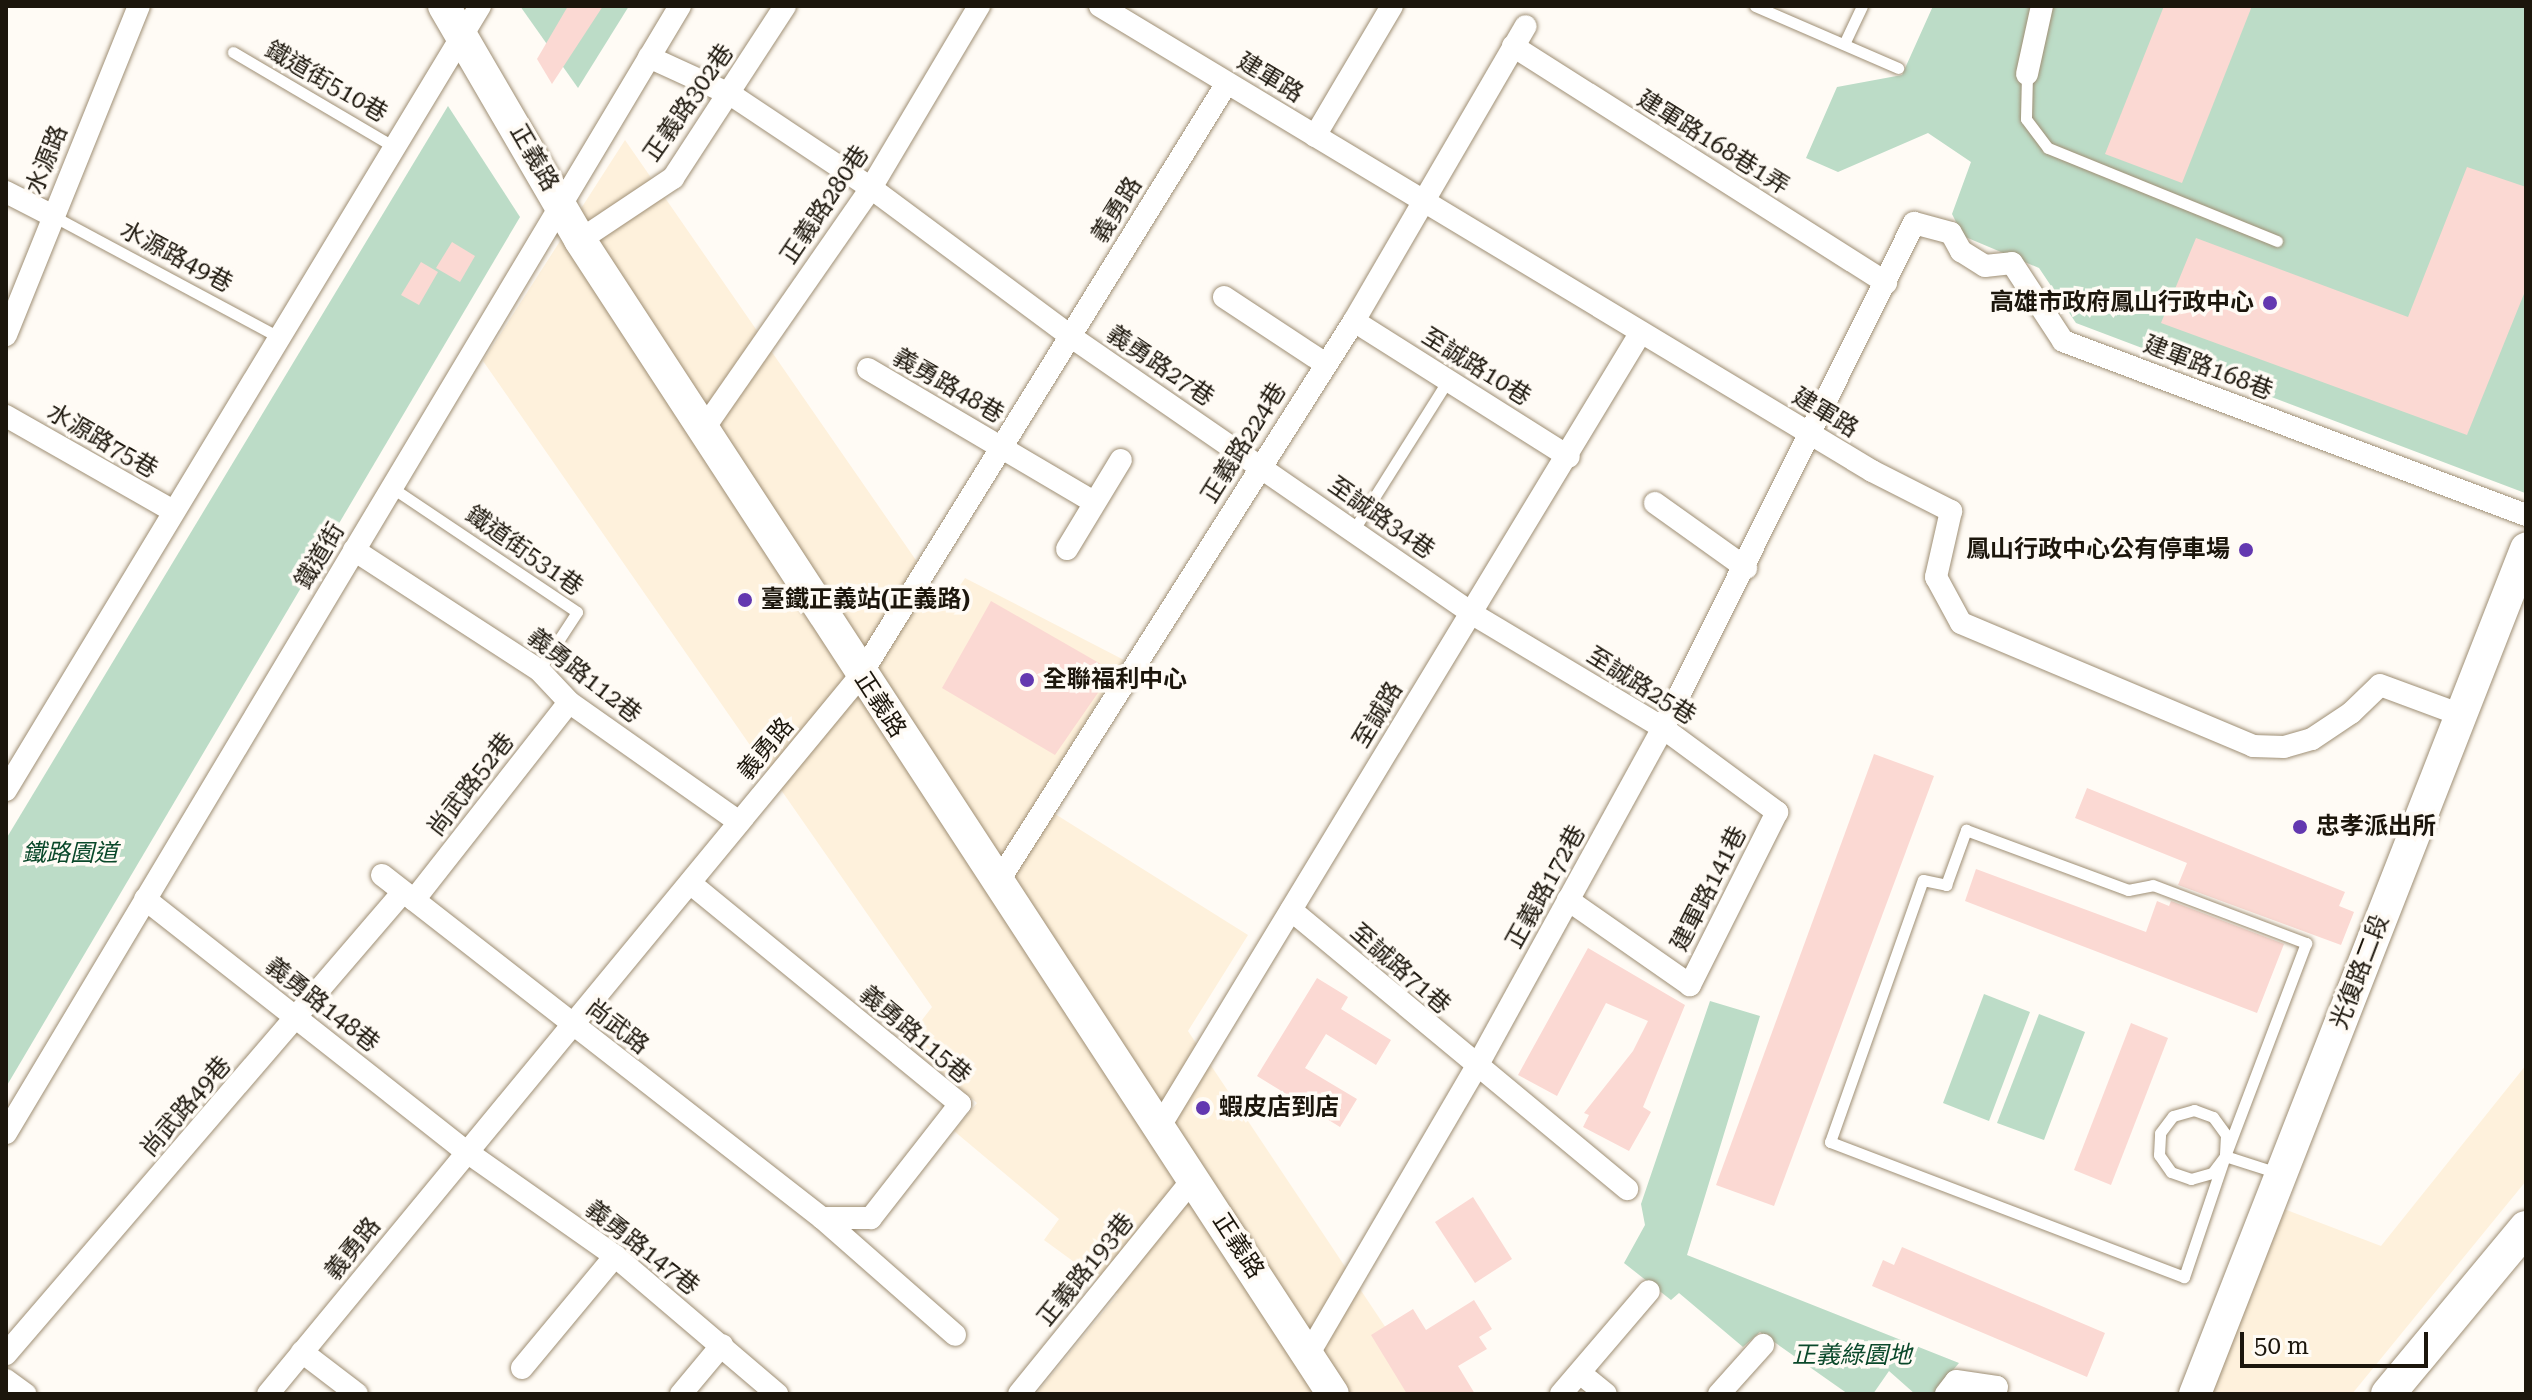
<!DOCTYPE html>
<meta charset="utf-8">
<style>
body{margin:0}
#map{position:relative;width:2532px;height:1400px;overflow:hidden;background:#fffbf5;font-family:"Roboto Serif","Noto Sans TC",serif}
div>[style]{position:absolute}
.built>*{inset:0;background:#fef1dc}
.green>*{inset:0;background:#bcdcc7}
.building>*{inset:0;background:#fbd9d3}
.roads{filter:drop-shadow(0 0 2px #9f8f75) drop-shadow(0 0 2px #9f8f75)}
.lane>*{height:11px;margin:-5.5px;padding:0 5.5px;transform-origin:5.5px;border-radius:5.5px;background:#fff}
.street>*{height:22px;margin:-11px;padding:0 11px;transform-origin:11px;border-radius:11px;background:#fff}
.secondary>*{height:32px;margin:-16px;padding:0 16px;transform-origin:16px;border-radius:16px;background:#fff}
.primary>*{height:34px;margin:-17px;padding:0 17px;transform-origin:17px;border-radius:17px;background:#fff}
.dots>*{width:22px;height:22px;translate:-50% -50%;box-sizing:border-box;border:4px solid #fffbf5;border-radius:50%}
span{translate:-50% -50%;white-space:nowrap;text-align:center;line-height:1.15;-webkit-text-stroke:7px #fffbf5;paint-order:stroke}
.street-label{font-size:24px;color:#1c160c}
.poi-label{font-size:24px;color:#1c160c;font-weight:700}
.right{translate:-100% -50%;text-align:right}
.left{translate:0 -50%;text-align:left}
.park-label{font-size:24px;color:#0a482a;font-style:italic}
.frame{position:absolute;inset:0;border:8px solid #1c160c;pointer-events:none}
.scale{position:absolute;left:2240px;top:1332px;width:188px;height:36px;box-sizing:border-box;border:4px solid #1c160c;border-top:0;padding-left:10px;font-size:24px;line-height:28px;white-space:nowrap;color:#1c160c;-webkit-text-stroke:6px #fffbf5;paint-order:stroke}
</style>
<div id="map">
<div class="built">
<i style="clip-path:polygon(625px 140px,947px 605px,965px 578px,1124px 660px,1036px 802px,1248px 935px,1188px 1031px,1430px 1394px,1036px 1394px,1118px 1294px,1044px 1240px,1059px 1219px,954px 1131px,977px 1103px,905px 1042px,932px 1007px,483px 361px)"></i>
<i style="clip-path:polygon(2526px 1065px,2526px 1181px,2352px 1394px,2209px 1394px,2279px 1207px,2381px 1246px)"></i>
</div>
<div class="green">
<i style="clip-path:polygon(520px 6px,629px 6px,578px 88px)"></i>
<i style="clip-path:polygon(1933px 6px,2526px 6px,2525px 493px,2076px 323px,2039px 268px,1963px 236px,1952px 214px,1971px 162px,1928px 133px,1838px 172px,1806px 158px,1837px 87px,1902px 75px)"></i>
<i style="clip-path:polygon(448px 106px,520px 217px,6px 1087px,6px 839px)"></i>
<i style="clip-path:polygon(1984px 994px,2030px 1012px,1989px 1121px,1943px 1103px)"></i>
<i style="clip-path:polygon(1710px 1001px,1760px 1016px,1687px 1255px,1959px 1363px,1933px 1394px,1915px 1394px,1889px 1371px,1873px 1394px,1848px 1394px,1760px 1332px,1743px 1347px,1679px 1293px,1671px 1300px,1624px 1263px,1645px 1225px,1641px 1204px)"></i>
<i style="clip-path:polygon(2039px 1014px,2085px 1032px,2044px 1140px,1997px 1123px)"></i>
</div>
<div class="building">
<i style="clip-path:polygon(568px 6px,603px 6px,552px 84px,537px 59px)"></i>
<i style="clip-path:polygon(2164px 6px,2252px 6px,2182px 183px,2105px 154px)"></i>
<i style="clip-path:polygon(2467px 167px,2526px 187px,2526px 289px,2467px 435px,2161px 323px,2196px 238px,2408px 317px)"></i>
<i style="clip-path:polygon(452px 242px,475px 256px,460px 282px,436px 268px)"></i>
<i style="clip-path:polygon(421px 262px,438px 272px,419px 305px,401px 295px)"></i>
<i style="clip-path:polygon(991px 601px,1113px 671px,1055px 755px,942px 688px)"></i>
<i style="clip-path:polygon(1874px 754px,1934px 776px,1774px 1206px,1716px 1185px)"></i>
<i style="clip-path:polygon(2087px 788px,2345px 892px,2339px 906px,2354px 912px,2341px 945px,2178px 885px,2187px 863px,2075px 818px)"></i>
<i style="clip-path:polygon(1976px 869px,2146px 932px,2157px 901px,2169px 906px,2171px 901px,2284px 944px,2257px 1013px,1965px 901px)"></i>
<i style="clip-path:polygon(1588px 948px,1685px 1005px,1643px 1107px,1651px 1112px,1629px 1151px,1583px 1127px,1589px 1115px,1584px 1113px,1633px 1051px,1648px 1021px,1606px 1003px,1557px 1096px,1518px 1075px)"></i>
<i style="clip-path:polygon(1317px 978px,1348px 997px,1341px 1009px,1391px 1040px,1376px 1065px,1326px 1034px,1305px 1068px,1357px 1099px,1340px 1127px,1257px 1076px)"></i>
<i style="clip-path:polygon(2131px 1023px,2168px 1038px,2111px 1185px,2074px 1170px)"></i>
<i style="clip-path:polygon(1473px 1197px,1512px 1259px,1475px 1283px,1435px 1222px)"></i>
<i style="clip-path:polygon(1902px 1247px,2105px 1333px,2087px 1377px,1872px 1286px,1883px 1260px,1894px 1265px)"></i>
<i style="clip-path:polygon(1474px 1300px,1492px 1329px,1479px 1337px,1487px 1349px,1458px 1366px,1475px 1394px,1407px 1394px,1371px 1335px,1413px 1309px,1426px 1330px)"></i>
</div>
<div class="roads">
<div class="lane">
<i style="left:1755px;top:6px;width:156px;rotate:23.4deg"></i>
<i style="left:1844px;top:44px;width:42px;rotate:-64.7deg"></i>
<i style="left:233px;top:52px;width:189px;rotate:30.5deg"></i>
<i style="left:2027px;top:74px;width:45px;rotate:91.3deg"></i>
<i style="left:2026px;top:119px;width:36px;rotate:53deg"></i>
<i style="left:2048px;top:148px;width:247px;rotate:22.1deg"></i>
<i style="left:53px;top:216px;width:256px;rotate:28.2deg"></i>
<i style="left:391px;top:487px;width:224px;rotate:33.9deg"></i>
<i style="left:577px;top:612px;width:69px;rotate:123.2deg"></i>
<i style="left:1353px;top:531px;width:178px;rotate:-57.8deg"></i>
<i style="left:2225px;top:1156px;width:21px;rotate:127deg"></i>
<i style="left:2212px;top:1173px;width:22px;rotate:164deg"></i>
<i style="left:2191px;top:1179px;width:21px;rotate:-161deg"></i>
<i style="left:2171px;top:1172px;width:21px;rotate:-125deg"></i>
<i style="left:2159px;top:1155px;width:22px;rotate:-87deg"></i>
<i style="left:2160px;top:1133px;width:21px;rotate:-53deg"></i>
<i style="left:2173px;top:1116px;width:22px;rotate:-16deg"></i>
<i style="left:2194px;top:1110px;width:20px;rotate:20deg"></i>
<i style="left:2213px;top:1117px;width:22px;rotate:54deg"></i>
<i style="left:2226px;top:1135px;width:21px;rotate:93deg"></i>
<i style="left:2225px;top:1156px;width:128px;rotate:108.7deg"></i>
<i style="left:2184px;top:1277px;width:379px;rotate:-159.1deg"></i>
<i style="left:1830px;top:1142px;width:278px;rotate:-70.5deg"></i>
<i style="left:1923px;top:880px;width:24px;rotate:12deg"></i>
<i style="left:1946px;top:885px;width:59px;rotate:-70deg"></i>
<i style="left:1966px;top:830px;width:173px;rotate:20.3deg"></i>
<i style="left:2128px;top:890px;width:25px;rotate:-11deg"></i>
<i style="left:2153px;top:885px;width:164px;rotate:20.8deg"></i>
<i style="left:2306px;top:943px;width:228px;rotate:110.8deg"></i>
<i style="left:2225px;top:1156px;width:56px;rotate:17.8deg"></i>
</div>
<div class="street">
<i style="left:1100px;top:6px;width:901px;rotate:31.06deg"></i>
<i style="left:1872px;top:471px;width:89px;rotate:26.9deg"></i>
<i style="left:1951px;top:511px;width:68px;rotate:102.8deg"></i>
<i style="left:1936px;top:577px;width:52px;rotate:61.5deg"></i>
<i style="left:1961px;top:623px;width:317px;rotate:22.8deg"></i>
<i style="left:2253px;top:746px;width:31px;rotate:2deg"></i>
<i style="left:2284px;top:747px;width:29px;rotate:-16deg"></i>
<i style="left:2312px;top:739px;width:47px;rotate:-33.7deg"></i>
<i style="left:2351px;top:713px;width:40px;rotate:-44deg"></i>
<i style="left:2380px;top:685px;width:86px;rotate:20.3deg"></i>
<i style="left:1513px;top:46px;width:442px;rotate:32.4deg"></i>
<i style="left:649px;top:57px;width:89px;rotate:24.6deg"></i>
<i style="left:730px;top:94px;width:169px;rotate:33.7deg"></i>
<i style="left:871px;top:188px;width:248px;rotate:36.6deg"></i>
<i style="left:1070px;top:336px;width:487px;rotate:34.6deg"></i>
<i style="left:1471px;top:613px;width:224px;rotate:30.9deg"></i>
<i style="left:1663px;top:728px;width:142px;rotate:36.4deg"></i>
<i style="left:1777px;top:812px;width:194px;rotate:116.7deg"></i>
<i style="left:1690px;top:985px;width:149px;rotate:-145.1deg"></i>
<i style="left:2027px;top:74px;width:70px;rotate:-77.6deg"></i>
<i style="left:1315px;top:136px;width:151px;rotate:-59.4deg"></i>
<i style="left:6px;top:192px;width:53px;rotate:27.1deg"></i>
<i style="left:580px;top:240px;width:112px;rotate:-33.7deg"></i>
<i style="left:673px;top:178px;width:205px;rotate:-56.9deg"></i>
<i style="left:1224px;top:297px;width:120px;rotate:33.4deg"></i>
<i style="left:1354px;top:321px;width:254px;rotate:32.3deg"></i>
<i style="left:6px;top:335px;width:355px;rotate:-68deg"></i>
<i style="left:868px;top:369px;width:260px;rotate:30.5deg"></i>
<i style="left:6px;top:416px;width:192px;rotate:29.6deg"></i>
<i style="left:705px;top:427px;width:291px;rotate:-55.2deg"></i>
<i style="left:871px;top:188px;width:212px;rotate:-59.3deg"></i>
<i style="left:1655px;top:503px;width:112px;rotate:35.5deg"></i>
<i style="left:1067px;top:549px;width:104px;rotate:-58.8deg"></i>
<i style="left:354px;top:550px;width:221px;rotate:33deg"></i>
<i style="left:539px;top:670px;width:44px;rotate:46.8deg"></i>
<i style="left:569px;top:702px;width:208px;rotate:35.2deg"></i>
<i style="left:6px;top:790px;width:916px;rotate:-58.84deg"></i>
<i style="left:382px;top:875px;width:558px;rotate:37.94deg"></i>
<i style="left:822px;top:1218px;width:177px;rotate:41.3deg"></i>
<i style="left:998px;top:882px;width:664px;rotate:-57.6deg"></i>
<i style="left:1354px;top:321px;width:341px;rotate:-59.8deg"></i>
<i style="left:690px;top:883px;width:349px;rotate:39.3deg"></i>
<i style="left:960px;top:1104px;width:145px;rotate:128deg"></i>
<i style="left:871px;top:1218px;width:49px;rotate:180deg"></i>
<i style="left:145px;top:899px;width:410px;rotate:38.2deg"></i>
<i style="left:467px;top:1152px;width:181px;rotate:35.1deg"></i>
<i style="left:615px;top:1256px;width:213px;rotate:40.4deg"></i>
<i style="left:414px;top:900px;width:251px;rotate:-51.9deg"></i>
<i style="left:1291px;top:910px;width:437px;rotate:39.7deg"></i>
<i style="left:1160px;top:1126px;width:928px;rotate:-58.79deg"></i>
<i style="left:6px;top:1133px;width:1313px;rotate:-59.12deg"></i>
<i style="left:302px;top:1352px;width:69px;rotate:37.4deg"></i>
<i style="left:6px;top:1354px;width:609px;rotate:-49.33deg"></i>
<i style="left:1308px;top:1355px;width:333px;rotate:-59.7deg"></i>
<i style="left:1476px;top:1068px;width:388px;rotate:-61.2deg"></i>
<i style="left:1663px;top:728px;width:564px;rotate:-63.57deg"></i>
<i style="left:1914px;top:223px;width:38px;rotate:15deg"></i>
<i style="left:1951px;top:233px;width:21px;rotate:61deg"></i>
<i style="left:1961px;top:251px;width:28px;rotate:32deg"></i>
<i style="left:1985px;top:266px;width:27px;rotate:-6deg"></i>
<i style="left:2012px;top:263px;width:93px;rotate:56.8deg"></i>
<i style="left:2063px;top:341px;width:495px;rotate:20.6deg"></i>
<i style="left:522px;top:1368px;width:146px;rotate:-50.3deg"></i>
<i style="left:1580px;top:1373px;width:33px;rotate:39deg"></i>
<i style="left:6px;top:1380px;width:24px;rotate:36deg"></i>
<i style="left:268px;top:1394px;width:931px;rotate:-50.49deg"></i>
<i style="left:860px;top:676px;width:697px;rotate:-58.25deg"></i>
<i style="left:681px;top:1394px;width:64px;rotate:-50.1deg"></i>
<i style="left:1019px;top:1394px;width:278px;rotate:-51deg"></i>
<i style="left:1561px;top:1394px;width:135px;rotate:-49.5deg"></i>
<i style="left:1719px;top:1394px;width:66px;rotate:-48.1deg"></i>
<i style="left:1946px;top:1394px;width:16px;rotate:-52deg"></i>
<i style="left:1956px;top:1381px;width:41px;rotate:8.3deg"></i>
<i style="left:1997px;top:1387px;width:7px;rotate:106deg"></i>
</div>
<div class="secondary">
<i style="left:444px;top:6px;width:271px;rotate:59.8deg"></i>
<i style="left:580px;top:240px;width:1378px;rotate:56.88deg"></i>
<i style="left:2195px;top:1394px;width:908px;rotate:-68.61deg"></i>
</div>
<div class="primary">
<i style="left:2388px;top:1394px;width:216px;rotate:-50.3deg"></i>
</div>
</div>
<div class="dots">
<i style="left:2270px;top:303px;background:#6338b0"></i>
<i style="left:2246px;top:550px;background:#6338b0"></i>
<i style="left:745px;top:600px;background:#6338b0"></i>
<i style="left:1027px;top:680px;background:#6338b0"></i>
<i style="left:2300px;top:827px;background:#6338b0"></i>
<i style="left:1203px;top:1108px;background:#6338b0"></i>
</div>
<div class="street-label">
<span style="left:1270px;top:78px;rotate:31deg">建軍路</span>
<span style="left:326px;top:82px;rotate:30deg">鐵道街510巷</span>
<span style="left:689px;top:103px;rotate:-55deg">正義路302巷</span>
<span style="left:1713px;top:143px;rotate:32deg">建軍路168巷1弄</span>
<span style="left:534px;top:158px;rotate:60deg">正義路</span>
<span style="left:47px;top:160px;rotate:-68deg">水源路</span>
<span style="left:825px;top:205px;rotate:-56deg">正義路280巷</span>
<span style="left:1117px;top:210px;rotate:-58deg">義勇路</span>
<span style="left:176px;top:257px;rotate:28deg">水源路49巷</span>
<span style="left:1160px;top:366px;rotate:34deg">義勇路27巷</span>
<span style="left:1476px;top:367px;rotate:32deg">至誠路10巷</span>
<span style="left:2208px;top:368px;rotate:21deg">建軍路168巷</span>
<span style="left:948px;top:386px;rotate:30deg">義勇路48巷</span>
<span style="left:1825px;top:413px;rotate:31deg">建軍路</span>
<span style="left:102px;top:441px;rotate:30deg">水源路75巷</span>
<span style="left:1244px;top:443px;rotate:-58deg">正義路224巷</span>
<span style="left:1381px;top:518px;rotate:35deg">至誠路34巷</span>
<span style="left:524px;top:551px;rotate:35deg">鐵道街531巷</span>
<span style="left:320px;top:556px;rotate:-59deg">鐵道街</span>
<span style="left:584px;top:676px;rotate:38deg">義勇路112巷</span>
<span style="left:1641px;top:686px;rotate:32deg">至誠路25巷</span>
<span style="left:880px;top:705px;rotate:57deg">正義路</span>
<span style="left:1378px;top:715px;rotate:-59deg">至誠路</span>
<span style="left:766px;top:749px;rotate:-50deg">義勇路</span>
<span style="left:471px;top:785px;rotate:-52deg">尚武路52巷</span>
<span style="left:1546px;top:887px;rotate:-61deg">正義路172巷</span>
<span style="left:1709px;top:889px;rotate:-63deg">建軍路141巷</span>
<span style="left:1400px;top:969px;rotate:41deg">至誠路71巷</span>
<span style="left:2360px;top:972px;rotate:-69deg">光復路二段</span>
<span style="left:322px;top:1005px;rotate:38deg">義勇路148巷</span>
<span style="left:617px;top:1027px;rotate:38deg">尚武路</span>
<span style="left:915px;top:1035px;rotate:40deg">義勇路115巷</span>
<span style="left:186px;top:1107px;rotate:-49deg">尚武路49巷</span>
<span style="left:1238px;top:1246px;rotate:57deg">正義路</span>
<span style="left:642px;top:1248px;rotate:38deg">義勇路147巷</span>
<span style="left:353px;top:1249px;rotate:-51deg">義勇路</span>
<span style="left:1086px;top:1270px;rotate:-51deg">正義路193巷</span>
</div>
<div class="poi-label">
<span class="right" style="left:2254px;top:303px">高雄市政府鳳山行政中心</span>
<span class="right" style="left:2230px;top:550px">鳳山行政中心公有停車場</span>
<span class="left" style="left:761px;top:600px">臺鐵正義站(正義路)</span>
<span class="left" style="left:1043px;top:680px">全聯福利中心</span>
<span class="left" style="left:2316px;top:827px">忠孝派出所</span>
<span class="left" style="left:1219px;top:1108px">蝦皮店到店</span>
</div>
<div class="park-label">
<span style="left:70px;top:854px">鐵路園道</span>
<span style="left:1852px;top:1356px">正義綠園地</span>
</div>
<div class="frame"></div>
<div class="scale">50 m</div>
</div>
